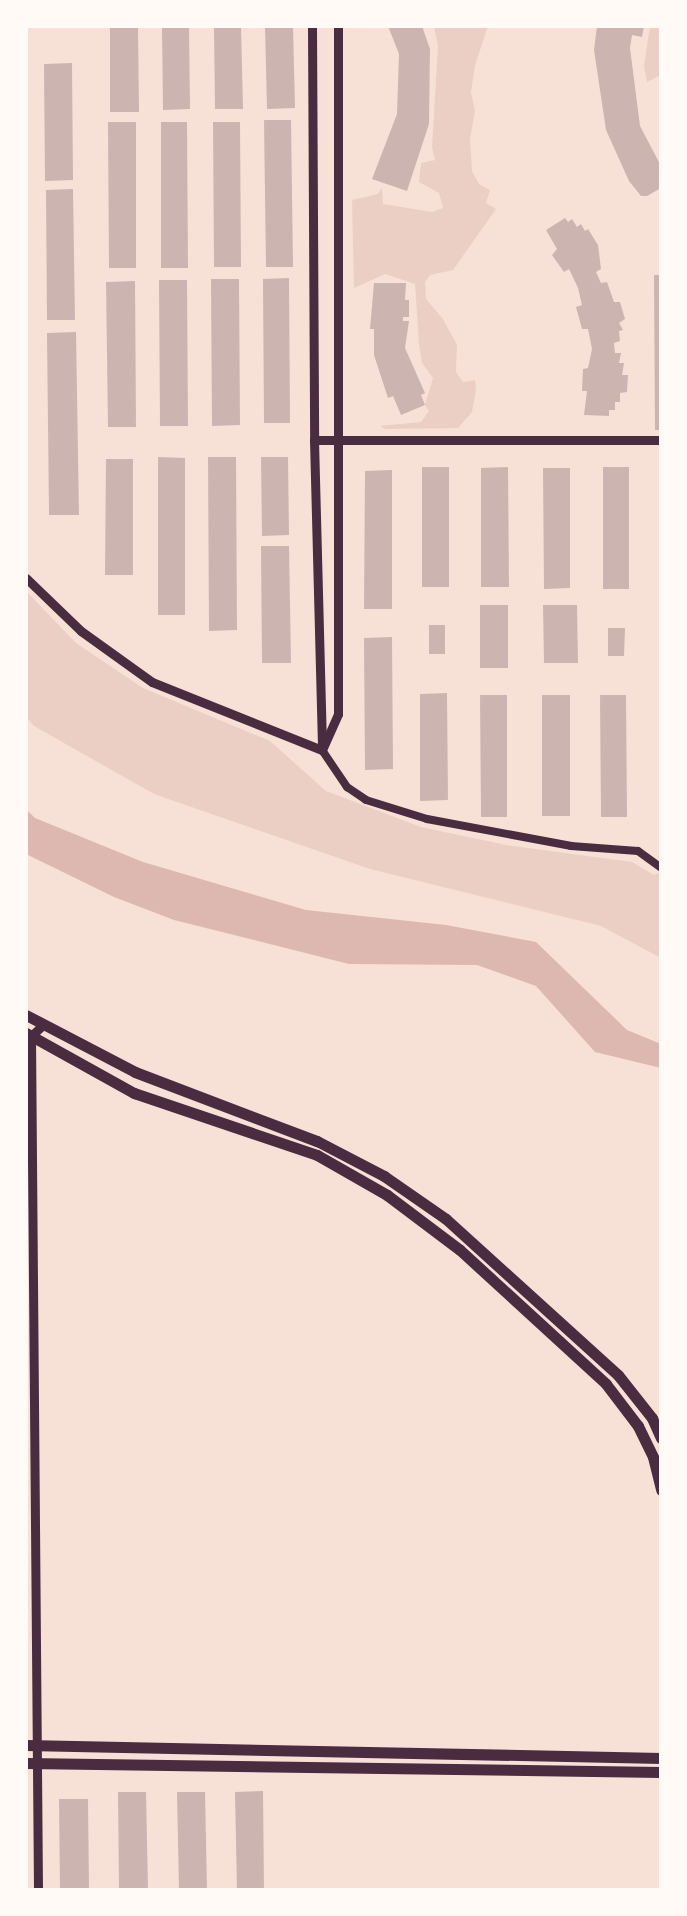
<!DOCTYPE html>
<style>
body{margin:0}
#map{position:relative;width:687px;height:1916px;overflow:hidden;background:#f7e1d7;font-family:"DM Sans",sans-serif}
div>[style]{position:absolute}
.green>*{inset:0;background:#ebcfc5}
.water>*{inset:0;background:#dcb8b0}
.building>*{inset:0;background:#ccb4b1}
.minor>*{height:8px;margin:-4px;padding:0 4px;transform-origin:4px;border-radius:4px;background:#4a2c40}
.tertiary>*{height:9px;margin:-4.5px;padding:0 4.5px;transform-origin:4.5px;border-radius:4.5px;background:#4a2c40}
.secondary>*{height:11px;margin:-5.5px;padding:0 5.5px;transform-origin:5.5px;border-radius:5.5px;background:#4a2c40}
span{translate:-50% -50%;white-space:nowrap;text-align:center;line-height:1.15;-webkit-text-stroke:6px #fffaf5;paint-order:stroke}
.frame{position:absolute;inset:0;border:28px solid #fffaf5;pointer-events:none}
</style>
<div id="map">
<div class="green">
<i style="clip-path:polygon(434px 26px,488px 26px,475px 65px,471px 92px,475px 111px,470px 139px,472px 171px,479px 184px,490px 190px,486px 203px,496px 209px,453px 270px,430px 275px,425px 282px,426px 299px,443px 319px,457px 345px,456px 372px,463px 382px,475px 380px,476px 390px,472px 412px,458px 428px,385px 429px,380px 426px,421px 422px,429px 411px,425px 405px,433px 378px,422px 363px,419px 344px,415px 284px,385px 274px,354px 288px,352px 200px,378px 194px,382px 188px,383px 204px,432px 212px,443px 208px,439px 193px,419px 182px,421px 163px,435px 160px,432px 147px,438px 46px)"></i>
<i style="clip-path:polygon(650px 26px,661px 26px,661px 75px,647px 82px,644px 66px)"></i>
<i style="clip-path:polygon(26px 591px,76px 643px,143px 688px,270px 741px,326px 791px,421px 827px,506px 845px,632px 862px,654px 875px,661px 872px,661px 958px,601px 926px,370px 869px,154px 794px,34px 726px,26px 717px)"></i>
</div>
<div class="water">
<i style="clip-path:polygon(26px 809px,35px 818px,143px 862px,306px 910px,446px 925px,536px 942px,627px 1030px,661px 1044px,661px 1068px,595px 1052px,536px 986px,477px 965px,349px 964px,174px 920px,114px 897px,26px 854px)"></i>
</div>
<div class="building">
<i style="clip-path:polygon(110px 26px,138px 26px,139px 112px,110px 112px)"></i>
<i style="clip-path:polygon(162px 26px,189px 26px,190px 109px,163px 110px)"></i>
<i style="clip-path:polygon(214px 26px,241px 26px,243px 109px,215px 109px)"></i>
<i style="clip-path:polygon(265px 26px,293px 26px,295px 108px,267px 109px)"></i>
<i style="clip-path:polygon(388px 26px,422px 26px,430px 49px,429px 124px,407px 191px,372px 179px,397px 114px,399px 54px)"></i>
<i style="clip-path:polygon(597px 26px,644px 26px,642px 37px,632px 35px,630px 48px,640px 126px,661px 166px,661px 188px,647px 196px,641px 196px,629px 181px,606px 130px,594px 50px)"></i>
<i style="clip-path:polygon(72px 63px,73px 180px,45px 181px,44px 64px)"></i>
<i style="clip-path:polygon(264px 120px,291px 120px,293px 267px,266px 267px)"></i>
<i style="clip-path:polygon(108px 122px,136px 122px,136px 268px,109px 268px)"></i>
<i style="clip-path:polygon(161px 122px,187px 122px,188px 268px,161px 268px)"></i>
<i style="clip-path:polygon(213px 122px,240px 122px,241px 267px,214px 267px)"></i>
<i style="clip-path:polygon(73px 189px,75px 320px,47px 320px,46px 190px)"></i>
<i style="clip-path:polygon(565px 218px,568px 222px,572px 219px,577px 227px,581px 224px,585px 231px,588px 229px,598px 245px,601px 269px,596px 272px,601px 283px,607px 282px,614px 302px,620px 302px,625px 319px,619px 323px,623px 330px,619px 331px,620px 341px,614px 343px,615px 353px,621px 353px,619px 363px,624px 363px,622px 375px,628px 375px,627px 392px,620px 393px,620px 402px,615px 402px,615px 410px,609px 410px,609px 416px,584px 415px,587px 391px,582px 391px,583px 369px,588px 368px,592px 349px,588px 329px,582px 329px,576px 307px,582px 305px,578px 288px,569px 269px,564px 272px,552px 255px,557px 249px,546px 230px)"></i>
<i style="clip-path:polygon(654px 275px,661px 275px,661px 430px,655px 430px)"></i>
<i style="clip-path:polygon(289px 278px,290px 423px,264px 423px,263px 279px)"></i>
<i style="clip-path:polygon(211px 279px,239px 279px,240px 425px,212px 426px)"></i>
<i style="clip-path:polygon(159px 280px,187px 280px,188px 426px,160px 426px)"></i>
<i style="clip-path:polygon(135px 281px,136px 427px,108px 427px,106px 282px)"></i>
<i style="clip-path:polygon(374px 283px,406px 283px,405px 300px,409px 300px,409px 317px,403px 317px,403px 321px,409px 321px,405px 348px,425px 393px,421px 395px,425px 405px,401px 415px,393px 396px,388px 398px,374px 355px,374px 329px,370px 329px)"></i>
<i style="clip-path:polygon(76px 332px,79px 515px,49px 515px,47px 333px)"></i>
<i style="clip-path:polygon(158px 457px,185px 458px,185px 615px,158px 615px)"></i>
<i style="clip-path:polygon(208px 457px,236px 457px,237px 630px,209px 631px)"></i>
<i style="clip-path:polygon(261px 457px,288px 457px,289px 535px,262px 536px)"></i>
<i style="clip-path:polygon(106px 459px,133px 459px,133px 575px,105px 575px)"></i>
<i style="clip-path:polygon(422px 467px,449px 467px,449px 587px,422px 587px)"></i>
<i style="clip-path:polygon(508px 467px,509px 587px,481px 587px,481px 468px)"></i>
<i style="clip-path:polygon(603px 467px,629px 467px,629px 589px,603px 589px)"></i>
<i style="clip-path:polygon(543px 468px,570px 468px,570px 588px,544px 589px)"></i>
<i style="clip-path:polygon(392px 470px,392px 609px,364px 609px,365px 471px)"></i>
<i style="clip-path:polygon(261px 546px,289px 546px,291px 663px,262px 663px)"></i>
<i style="clip-path:polygon(480px 605px,508px 605px,508px 668px,480px 668px)"></i>
<i style="clip-path:polygon(543px 605px,577px 605px,578px 663px,544px 663px)"></i>
<i style="clip-path:polygon(429px 625px,445px 625px,445px 654px,429px 654px)"></i>
<i style="clip-path:polygon(608px 628px,625px 628px,624px 656px,608px 656px)"></i>
<i style="clip-path:polygon(392px 637px,393px 769px,365px 770px,364px 638px)"></i>
<i style="clip-path:polygon(447px 693px,448px 800px,420px 801px,420px 694px)"></i>
<i style="clip-path:polygon(480px 695px,507px 695px,507px 817px,481px 817px)"></i>
<i style="clip-path:polygon(542px 695px,570px 695px,570px 816px,542px 816px)"></i>
<i style="clip-path:polygon(600px 695px,626px 695px,627px 817px,601px 817px)"></i>
<i style="clip-path:polygon(263px 1791px,264px 1890px,237px 1890px,235px 1792px)"></i>
<i style="clip-path:polygon(118px 1792px,146px 1792px,148px 1890px,119px 1890px)"></i>
<i style="clip-path:polygon(177px 1792px,205px 1792px,207px 1890px,179px 1890px)"></i>
<i style="clip-path:polygon(59px 1799px,88px 1799px,89px 1890px,60px 1890px)"></i>
</div>
<div class="minor">
<i style="left:322px;top:750px;width:45px;rotate:56deg"></i>
<i style="left:347px;top:787px;width:23px;rotate:34deg"></i>
<i style="left:366px;top:800px;width:64px;rotate:17.3deg"></i>
<i style="left:427px;top:819px;width:147px;rotate:10.6deg"></i>
<i style="left:571px;top:846px;width:67px;rotate:4.3deg"></i>
<i style="left:638px;top:851px;width:29px;rotate:36deg"></i>
</div>
<div class="tertiary">
<i style="left:312px;top:26px;width:414px;rotate:89.7deg"></i>
<i style="left:314px;top:440px;width:306px;rotate:88.5deg"></i>
<i style="left:314px;top:440px;width:347px"></i>
<i style="left:26px;top:578px;width:76px;rotate:43.9deg"></i>
<i style="left:81px;top:631px;width:87px;rotate:35.7deg"></i>
<i style="left:152px;top:682px;width:183px;rotate:21.8deg"></i>
<i style="left:322px;top:750px;width:39px;rotate:-66deg"></i>
<i style="left:338px;top:714px;width:688px;rotate:-90deg"></i>
<i style="left:38px;top:1890px;width:854px;rotate:-90.47deg"></i>
<i style="left:31px;top:1036px;width:16px;rotate:-43deg"></i>
</div>
<div class="secondary">
<i style="left:26px;top:1015px;width:123px;rotate:27.6deg"></i>
<i style="left:135px;top:1072px;width:195px;rotate:20.8deg"></i>
<i style="left:317px;top:1141px;width:76px;rotate:27.6deg"></i>
<i style="left:384px;top:1176px;width:75px;rotate:34.7deg"></i>
<i style="left:446px;top:1219px;width:232px;rotate:42.2deg"></i>
<i style="left:618px;top:1375px;width:55px;rotate:51.7deg"></i>
<i style="left:652px;top:1418px;width:22px;rotate:66deg"></i>
<i style="left:26px;top:1033px;width:124px;rotate:29.1deg"></i>
<i style="left:134px;top:1093px;width:193px;rotate:18.7deg"></i>
<i style="left:317px;top:1155px;width:81px;rotate:29.7deg"></i>
<i style="left:387px;top:1195px;width:91px;rotate:37deg"></i>
<i style="left:460px;top:1250px;width:198px;rotate:42.5deg"></i>
<i style="left:606px;top:1384px;width:53px;rotate:52.7deg"></i>
<i style="left:638px;top:1426px;width:34px;rotate:64deg"></i>
<i style="left:653px;top:1457px;width:34px;rotate:76deg"></i>
<i style="left:26px;top:1745px;width:635px;rotate:1.17deg"></i>
<i style="left:26px;top:1763px;width:635px;rotate:0.81deg"></i>
</div>
<div class="frame"></div>
</div>
